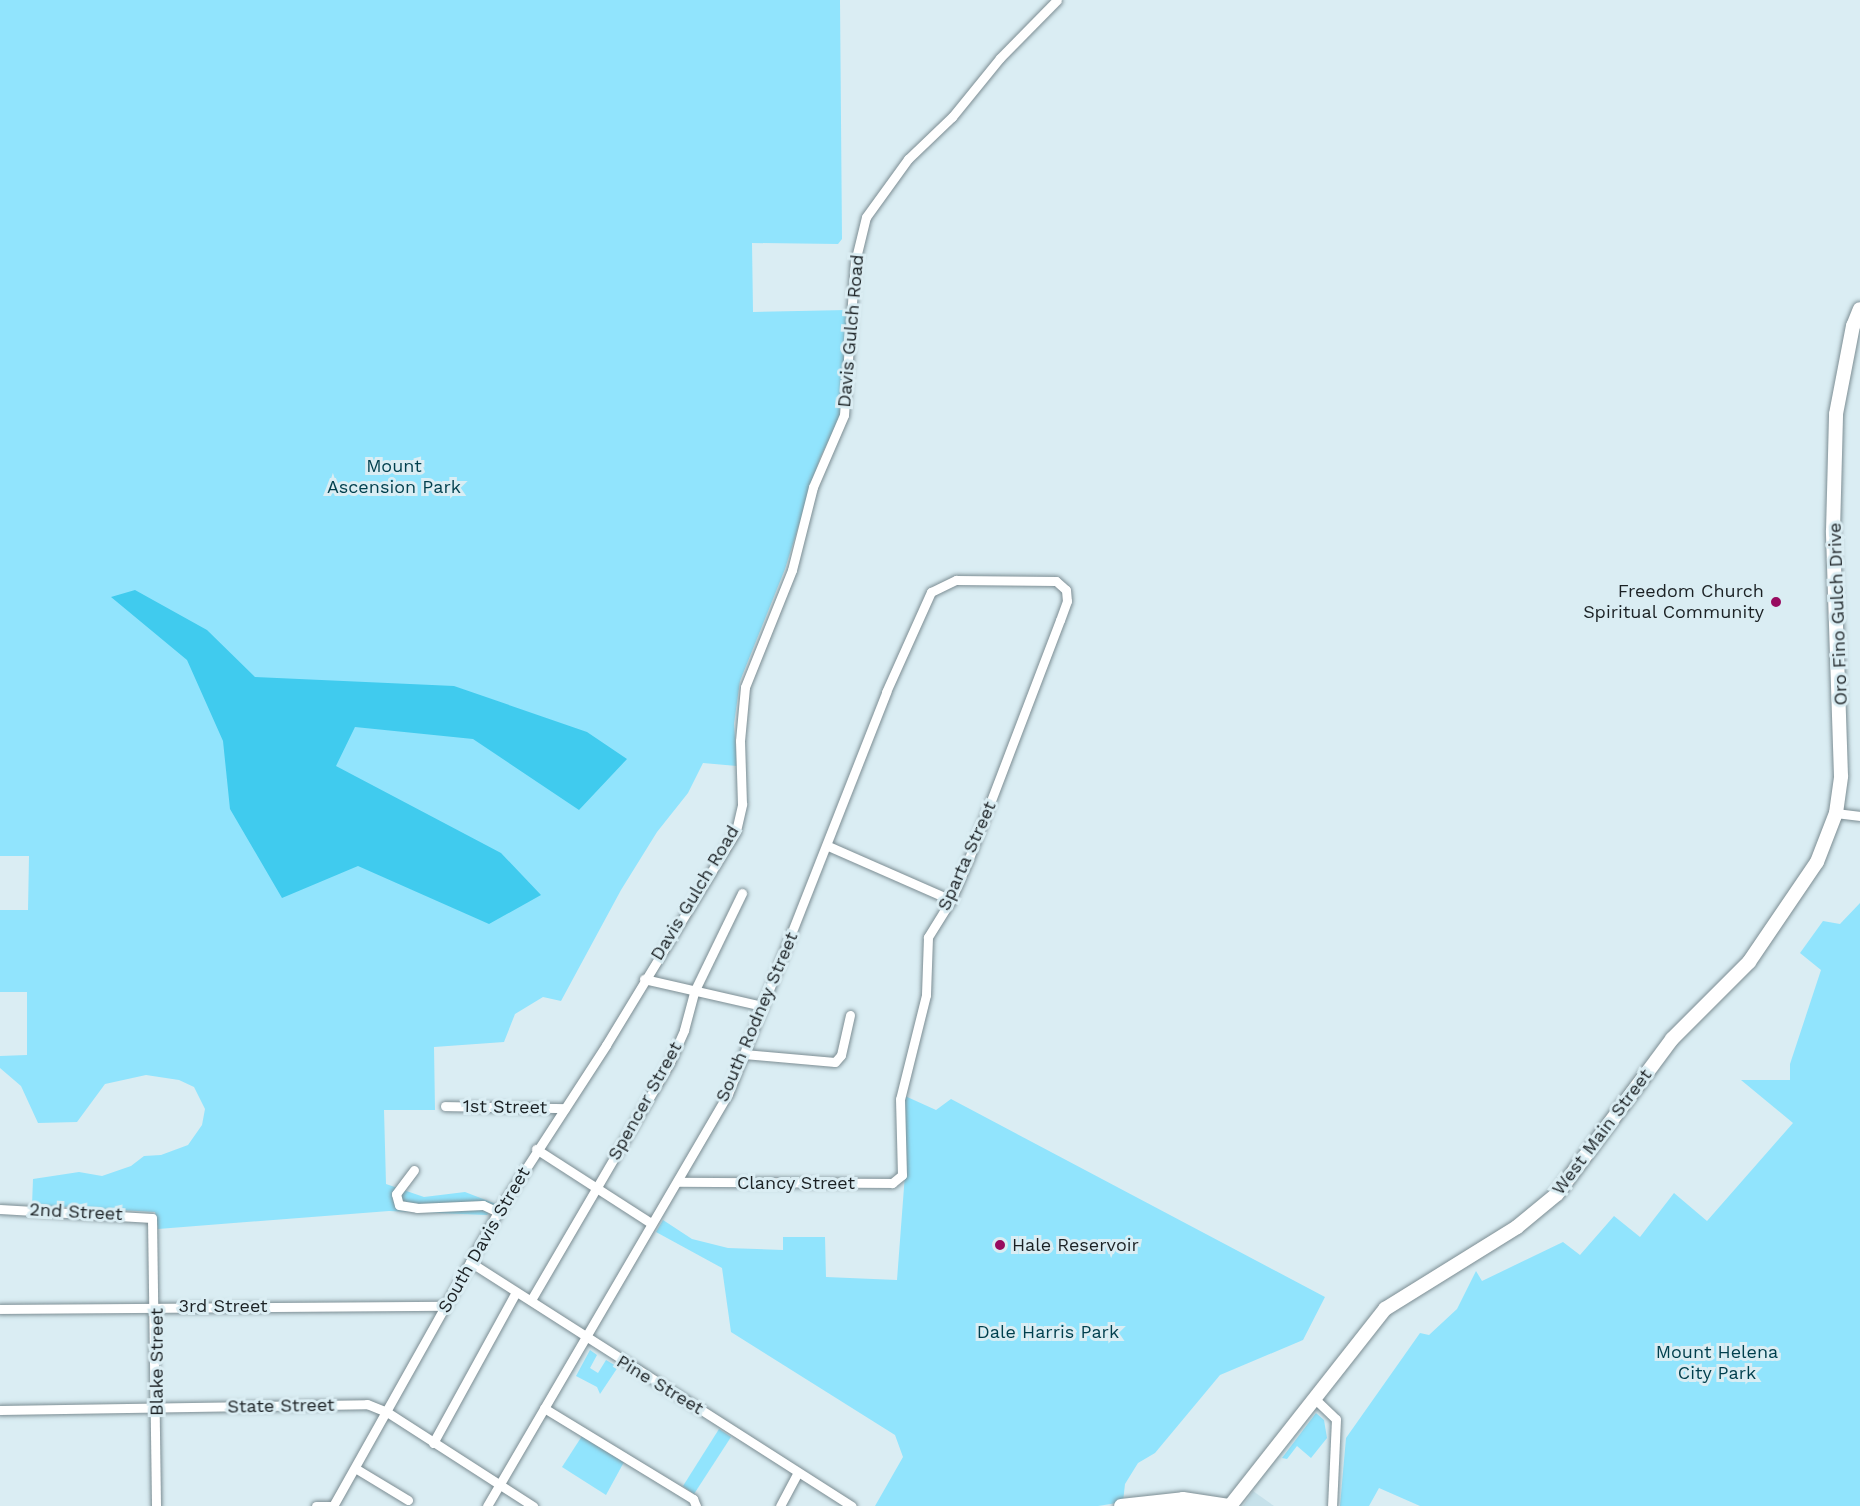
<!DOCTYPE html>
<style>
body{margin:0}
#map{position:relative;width:1860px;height:1506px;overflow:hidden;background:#daedf3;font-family:"Work Sans",sans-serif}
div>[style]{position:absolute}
.built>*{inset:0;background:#c6e1ea}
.green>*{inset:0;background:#91e4fd}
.forest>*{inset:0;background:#40cbee}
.roads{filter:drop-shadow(0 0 2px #7c8d93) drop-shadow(0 0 2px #7c8d93)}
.street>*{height:9px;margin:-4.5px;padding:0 4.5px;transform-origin:4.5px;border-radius:4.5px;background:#fff}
.secondary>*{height:14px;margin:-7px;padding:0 7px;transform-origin:7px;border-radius:7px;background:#fff}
.dots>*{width:16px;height:16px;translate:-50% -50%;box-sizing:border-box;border:3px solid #daedf3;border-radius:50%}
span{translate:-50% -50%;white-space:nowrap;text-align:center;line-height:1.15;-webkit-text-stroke:6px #daedf3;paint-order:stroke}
.street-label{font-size:18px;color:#1b2124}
.park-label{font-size:18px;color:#003f4d}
.poi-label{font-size:18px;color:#1b2124}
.right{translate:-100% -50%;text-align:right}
.left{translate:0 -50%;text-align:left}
</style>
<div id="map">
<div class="built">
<i style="clip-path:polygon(1253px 1491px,1274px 1506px,1243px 1506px)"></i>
</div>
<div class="green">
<i style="clip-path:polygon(0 0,840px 0,842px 239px,838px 244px,752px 243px,753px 312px,847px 310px,841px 415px,820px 458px,785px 569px,740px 681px,734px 724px,737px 766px,703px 763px,688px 793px,657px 832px,621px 890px,561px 1001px,543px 997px,515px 1014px,504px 1042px,434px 1047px,435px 1110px,384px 1110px,386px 1184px,424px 1197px,465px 1192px,496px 1204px,487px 1215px,389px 1211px,158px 1229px,155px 1212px,32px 1205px,33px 1179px,79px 1172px,102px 1176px,131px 1166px,144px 1156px,161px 1155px,188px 1145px,202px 1125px,205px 1109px,194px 1087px,179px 1080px,146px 1075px,105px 1084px,77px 1122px,38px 1123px,21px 1086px,0 1068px,0 1056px,27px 1055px,27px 992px,0 992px,0 910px,28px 910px,29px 856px,0 856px)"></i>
<i style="clip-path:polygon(1860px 903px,1860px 1506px,1420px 1506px,1379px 1488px,1369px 1506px,1340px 1506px,1346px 1438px,1420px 1333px,1429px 1335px,1457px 1309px,1476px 1271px,1482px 1281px,1563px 1242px,1580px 1255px,1614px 1216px,1640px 1237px,1674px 1193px,1707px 1221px,1793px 1123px,1741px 1080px,1790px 1080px,1790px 1064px,1821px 970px,1800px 953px,1823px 921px,1840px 924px)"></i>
<i style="clip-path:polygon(905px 1096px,936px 1110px,951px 1099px,1325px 1297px,1303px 1340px,1220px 1375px,1155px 1453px,1138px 1463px,1125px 1484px,1123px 1502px,1098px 1506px,875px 1506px,903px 1457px,895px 1435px,731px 1332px,722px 1268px,656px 1232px,663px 1220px,692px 1239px,728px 1248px,783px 1250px,783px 1237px,825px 1237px,826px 1277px,897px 1280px,905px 1174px)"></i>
<i style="clip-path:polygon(590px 1350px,597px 1355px,590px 1368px,598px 1373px,606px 1360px,618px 1367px,600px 1394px,597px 1387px,576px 1376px)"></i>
<i style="clip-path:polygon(1316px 1413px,1324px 1420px,1327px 1438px,1311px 1458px,1297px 1446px,1287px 1459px,1282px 1458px)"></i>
<i style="clip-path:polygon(719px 1429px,731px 1437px,694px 1494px,683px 1486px)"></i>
<i style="clip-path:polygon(582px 1436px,624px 1462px,606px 1495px,562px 1467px)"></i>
</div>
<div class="forest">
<i style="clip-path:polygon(135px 590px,207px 630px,255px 677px,454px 686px,587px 732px,627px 759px,579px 810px,473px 739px,355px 727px,336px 766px,501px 853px,541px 895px,489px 924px,358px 866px,282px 898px,230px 809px,223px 741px,187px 660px,111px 597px)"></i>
</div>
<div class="roads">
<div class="street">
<i style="left:1836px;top:813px;width:24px;rotate:7deg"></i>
<i style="left:828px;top:846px;width:134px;rotate:23.7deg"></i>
<i style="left:644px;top:979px;width:122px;rotate:12.8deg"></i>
<i style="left:744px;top:1054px;width:91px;rotate:5deg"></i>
<i style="left:835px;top:1062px;width:9px;rotate:-49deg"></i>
<i style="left:841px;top:1055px;width:41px;rotate:-77.3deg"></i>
<i style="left:445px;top:1106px;width:120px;rotate:1deg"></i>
<i style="left:536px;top:1149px;width:137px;rotate:32.8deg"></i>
<i style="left:414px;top:1170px;width:30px;rotate:127deg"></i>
<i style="left:396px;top:1194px;width:11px;rotate:75deg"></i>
<i style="left:399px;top:1205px;width:18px;rotate:9deg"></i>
<i style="left:417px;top:1208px;width:66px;rotate:-2.6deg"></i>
<i style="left:483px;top:1205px;width:17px;rotate:25deg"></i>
<i style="left:0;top:1209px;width:152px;rotate:3.4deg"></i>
<i style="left:152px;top:1218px;width:288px;rotate:89.2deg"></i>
<i style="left:470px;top:1262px;width:453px;rotate:32.6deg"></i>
<i style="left:531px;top:1300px;width:276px;rotate:-59.7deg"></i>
<i style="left:670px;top:1062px;width:35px;rotate:-66deg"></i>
<i style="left:684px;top:1030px;width:39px;rotate:-75deg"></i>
<i style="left:694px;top:992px;width:110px;rotate:-64.1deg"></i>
<i style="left:0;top:1309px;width:445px;rotate:-0.4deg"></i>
<i style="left:1314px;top:1398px;width:30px;rotate:44deg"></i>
<i style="left:1336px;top:1419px;width:87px;rotate:92.6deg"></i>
<i style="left:544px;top:1408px;width:175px;rotate:31.4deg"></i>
<i style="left:693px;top:1499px;width:8px;rotate:67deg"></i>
<i style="left:0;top:1410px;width:367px;rotate:-0.9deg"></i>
<i style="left:367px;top:1404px;width:22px;rotate:22deg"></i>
<i style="left:387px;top:1412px;width:174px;rotate:32.8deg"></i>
<i style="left:433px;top:1443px;width:172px;rotate:-61.2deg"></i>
<i style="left:355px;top:1468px;width:62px;rotate:31.1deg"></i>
<i style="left:316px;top:1506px;width:17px"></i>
<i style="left:333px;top:1506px;width:339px;rotate:-60.7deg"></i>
<i style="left:499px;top:1210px;width:197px;rotate:-57deg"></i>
<i style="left:606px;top:1045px;width:250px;rotate:-58.7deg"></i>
<i style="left:736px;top:831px;width:28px;rotate:-77deg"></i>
<i style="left:742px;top:804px;width:63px;rotate:-91.8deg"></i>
<i style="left:740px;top:741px;width:54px;rotate:-84.7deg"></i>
<i style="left:745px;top:687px;width:126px;rotate:-68.1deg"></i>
<i style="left:792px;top:570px;width:86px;rotate:-75.8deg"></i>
<i style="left:813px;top:487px;width:78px;rotate:-66.7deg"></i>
<i style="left:844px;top:415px;width:153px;rotate:-85.9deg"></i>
<i style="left:855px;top:262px;width:46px;rotate:-76.3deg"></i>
<i style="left:866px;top:217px;width:72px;rotate:-54.1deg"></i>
<i style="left:908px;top:159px;width:61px;rotate:-43.7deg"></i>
<i style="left:952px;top:117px;width:76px;rotate:-50.9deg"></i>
<i style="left:1000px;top:58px;width:81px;rotate:-45.5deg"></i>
<i style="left:487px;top:1506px;width:477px;rotate:-59.7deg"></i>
<i style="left:728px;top:1094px;width:432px;rotate:-68.5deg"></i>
<i style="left:886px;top:692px;width:110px;rotate:-65.8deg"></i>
<i style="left:931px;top:592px;width:28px;rotate:-26deg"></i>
<i style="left:956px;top:580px;width:100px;rotate:0.6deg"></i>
<i style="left:1056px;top:581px;width:13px;rotate:42deg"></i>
<i style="left:1066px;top:590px;width:11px;rotate:85deg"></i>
<i style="left:1067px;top:601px;width:20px;rotate:110deg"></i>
<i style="left:1060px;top:620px;width:255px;rotate:110.9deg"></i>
<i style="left:969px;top:858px;width:46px;rotate:113.2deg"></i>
<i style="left:951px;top:900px;width:44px;rotate:121.9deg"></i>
<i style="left:928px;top:937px;width:58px;rotate:92deg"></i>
<i style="left:926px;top:995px;width:107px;rotate:104deg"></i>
<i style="left:900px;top:1099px;width:76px;rotate:88.5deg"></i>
<i style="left:902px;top:1175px;width:13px;rotate:141deg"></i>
<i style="left:892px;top:1183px;width:215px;rotate:-179.7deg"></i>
<i style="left:780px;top:1506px;width:38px;rotate:-62deg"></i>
</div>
<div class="secondary">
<i style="left:1121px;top:1506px;width:62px;rotate:-6.4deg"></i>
<i style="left:1183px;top:1499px;width:48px;rotate:8.5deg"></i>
<i style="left:1230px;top:1506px;width:251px;rotate:-51.8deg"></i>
<i style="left:1385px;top:1309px;width:155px;rotate:-31.8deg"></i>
<i style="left:1517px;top:1227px;width:52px;rotate:-39.5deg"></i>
<i style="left:1557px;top:1194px;width:193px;rotate:-53.4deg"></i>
<i style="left:1672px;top:1039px;width:109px;rotate:-45deg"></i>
<i style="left:1749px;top:962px;width:121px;rotate:-55.8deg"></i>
<i style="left:1817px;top:862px;width:53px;rotate:-68.8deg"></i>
<i style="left:1836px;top:813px;width:37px;rotate:-82deg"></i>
<i style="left:1841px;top:776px;width:245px;rotate:-91.9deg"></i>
<i style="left:1833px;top:531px;width:117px;rotate:-88.5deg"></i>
<i style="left:1836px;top:414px;width:90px;rotate:-79.1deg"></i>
<i style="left:1853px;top:326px;width:18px;rotate:-68deg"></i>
</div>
</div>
<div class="dots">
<i style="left:1776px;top:602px;background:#980b5f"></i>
<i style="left:1000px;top:1245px;background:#980b5f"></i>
</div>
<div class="street-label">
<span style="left:851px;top:331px;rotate:-85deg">Davis Gulch Road</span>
<span style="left:1838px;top:614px;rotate:-92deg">Oro Fino Gulch Drive</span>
<span style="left:967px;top:856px;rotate:-66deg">Sparta Street</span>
<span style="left:695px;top:893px;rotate:-59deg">Davis Gulch Road</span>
<span style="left:757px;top:1017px;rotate:-67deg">South Rodney Street</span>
<span style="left:645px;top:1101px;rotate:-61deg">Spencer Street</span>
<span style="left:505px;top:1107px;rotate:1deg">1st Street</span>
<span style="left:1602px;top:1132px;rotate:-53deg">West Main Street</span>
<span style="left:796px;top:1183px">Clancy Street</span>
<span style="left:76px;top:1212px;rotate:3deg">2nd Street</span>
<span style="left:484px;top:1240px;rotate:-60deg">South Davis Street</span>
<span style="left:223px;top:1306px">3rd Street</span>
<span style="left:157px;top:1362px;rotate:-90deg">Blake Street</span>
<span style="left:660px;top:1385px;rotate:31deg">Pine Street</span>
<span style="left:281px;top:1406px;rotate:-1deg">State Street</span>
</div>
<div class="park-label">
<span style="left:394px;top:477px">Mount<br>Ascension Park</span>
<span style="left:1048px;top:1332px">Dale Harris Park</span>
<span style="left:1717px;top:1363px">Mount Helena<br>City Park</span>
</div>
<div class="poi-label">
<span class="right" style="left:1764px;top:602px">Freedom Church<br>Spiritual Community</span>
<span class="left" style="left:1012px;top:1245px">Hale Reservoir</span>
</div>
</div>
